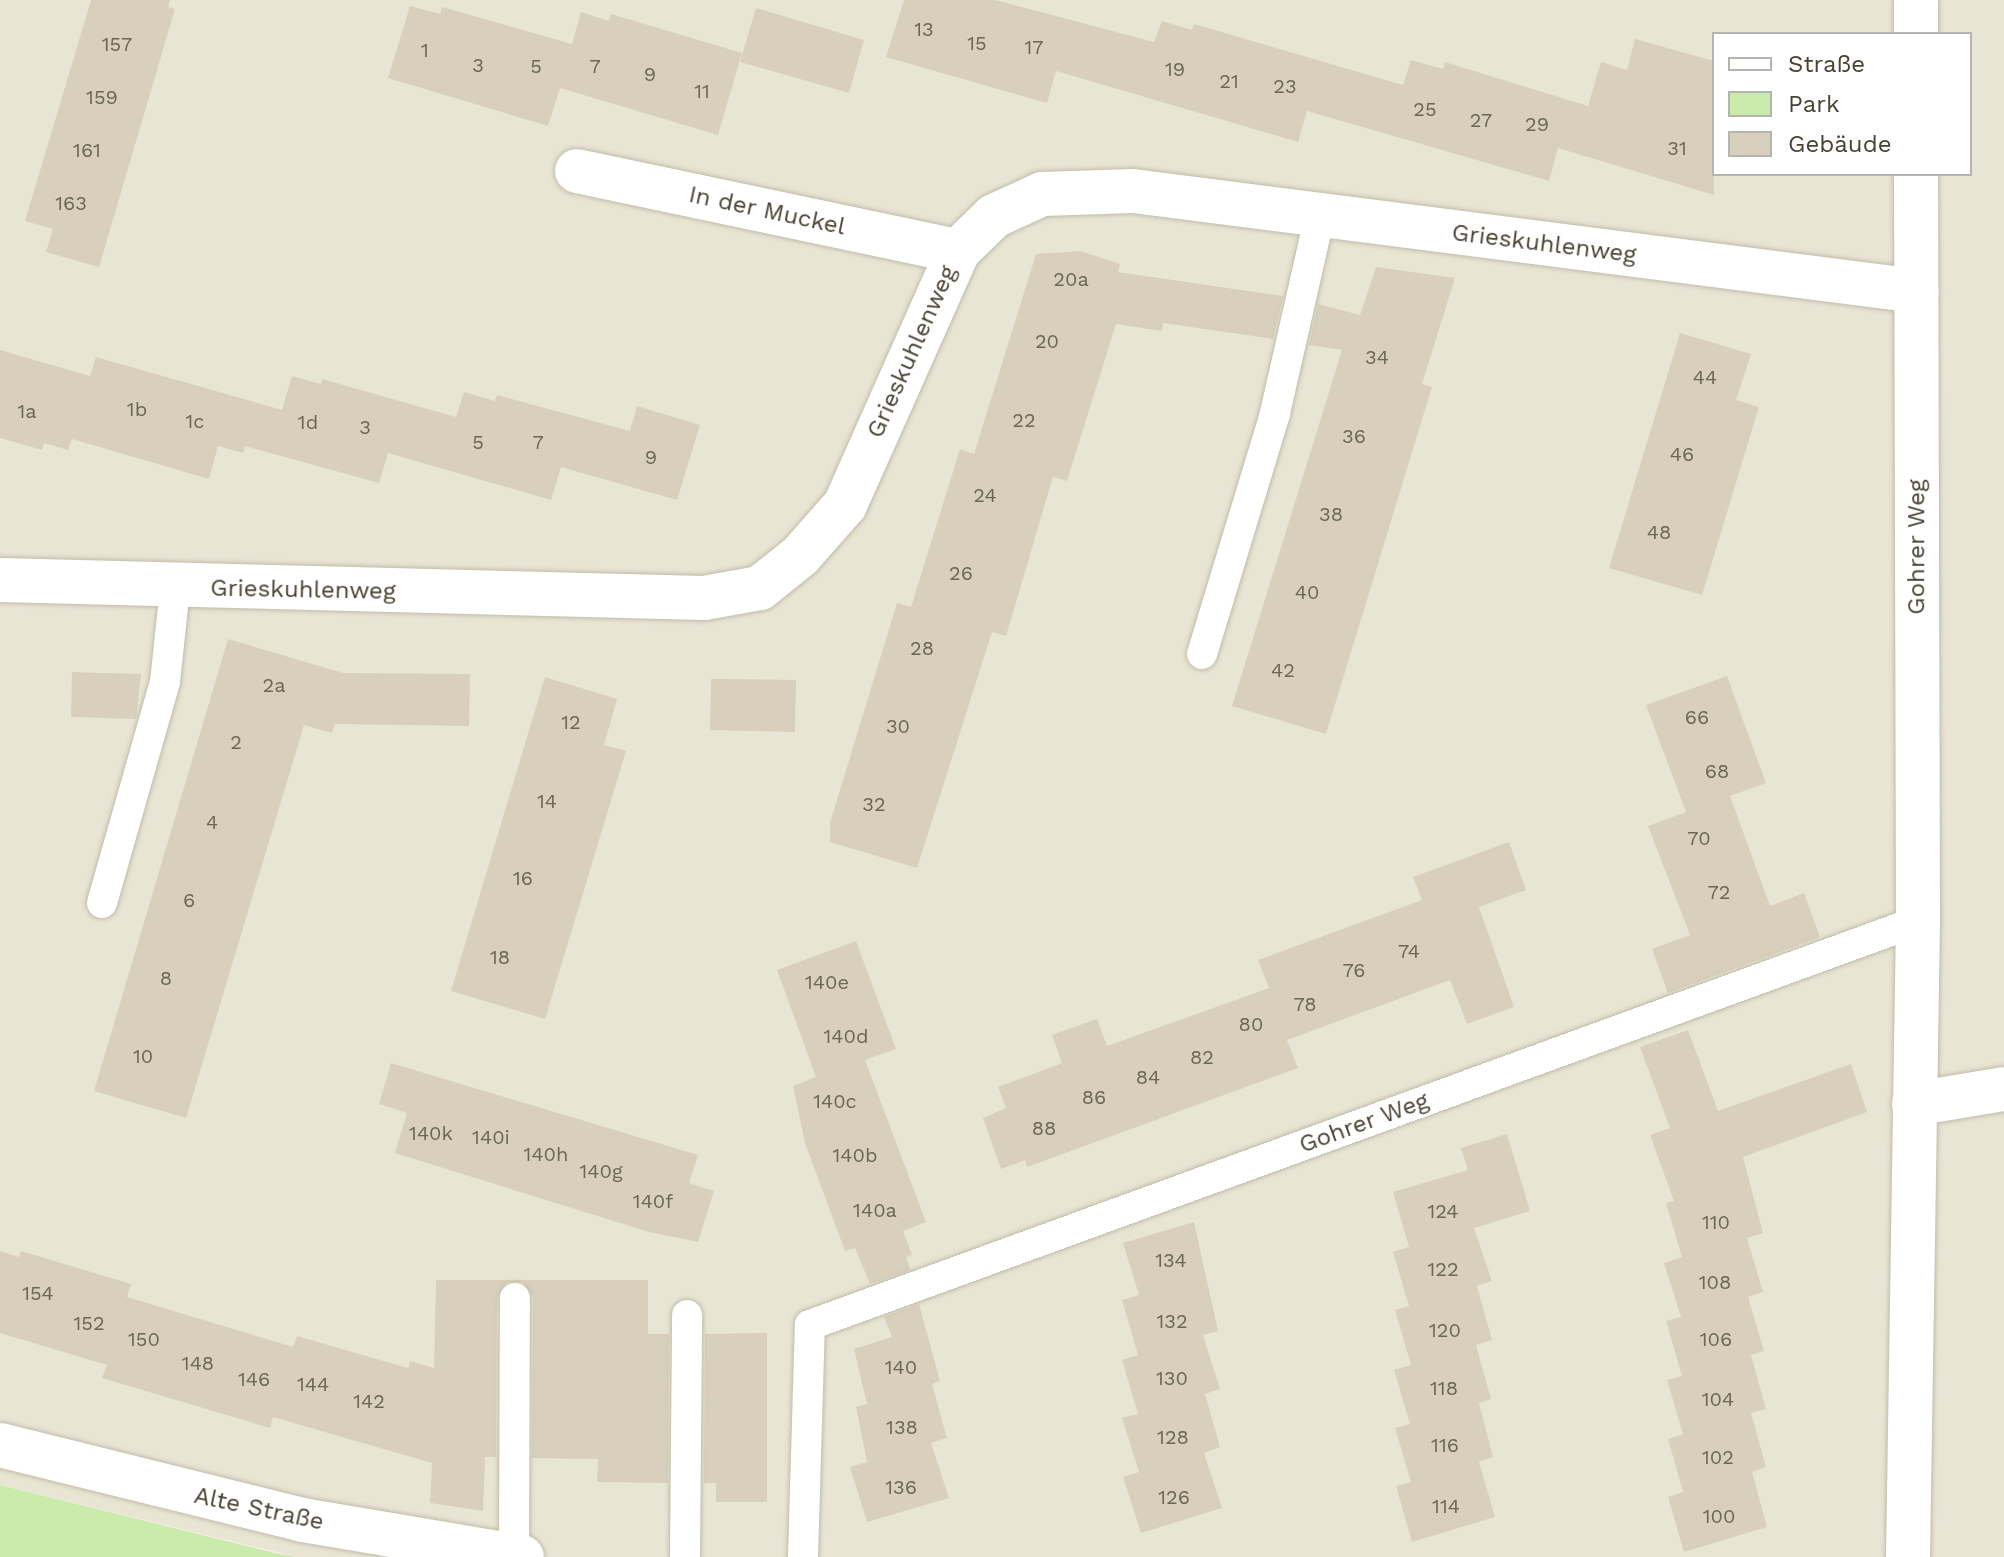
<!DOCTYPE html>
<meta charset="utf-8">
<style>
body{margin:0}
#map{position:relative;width:2004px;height:1557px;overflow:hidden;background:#f5f2e7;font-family:"Work Sans",sans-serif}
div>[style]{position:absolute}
.residential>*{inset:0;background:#e9e5d5}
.green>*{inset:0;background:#c9ecad}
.building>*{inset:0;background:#d8d0bc}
.roads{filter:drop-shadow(0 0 2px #c1bca9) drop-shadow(0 0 2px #c1bca9)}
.service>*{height:30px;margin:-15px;padding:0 15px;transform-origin:15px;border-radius:15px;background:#fff}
.minor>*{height:44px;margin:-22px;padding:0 22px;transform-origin:22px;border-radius:22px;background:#fff}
span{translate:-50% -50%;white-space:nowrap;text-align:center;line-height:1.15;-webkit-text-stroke:6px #fff;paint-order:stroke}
.number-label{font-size:20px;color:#6d6657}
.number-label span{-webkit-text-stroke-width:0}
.street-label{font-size:24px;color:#494335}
.legend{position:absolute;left:1712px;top:32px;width:260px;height:144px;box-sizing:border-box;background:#fff;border:2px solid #b6b4ae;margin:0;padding:10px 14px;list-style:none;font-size:24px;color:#494335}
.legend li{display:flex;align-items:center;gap:16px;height:40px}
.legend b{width:40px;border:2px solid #b6b4ae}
</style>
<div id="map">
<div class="residential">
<i style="clip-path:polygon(evenodd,0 0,2004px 0,2004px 1557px,297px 1557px,0 1485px,0 0,1714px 34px,1970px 34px,1970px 174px,1714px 174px,1714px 34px)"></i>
</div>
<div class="green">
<i style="clip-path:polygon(0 1485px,279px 1554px,297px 1557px,0 1557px)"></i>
</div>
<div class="building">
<i style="clip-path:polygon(91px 0,170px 0,168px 7px,175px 9px,99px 267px,46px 252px,53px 229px,25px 221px)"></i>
<i style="clip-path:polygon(904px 0,995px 0,1154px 42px,1162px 21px,1192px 30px,1194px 24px,1403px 85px,1411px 60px,1443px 69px,1445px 62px,1588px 106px,1601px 62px,1627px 70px,1635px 39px,1714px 61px,1714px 195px,1558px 148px,1549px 181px,1307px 111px,1298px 142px,1056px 71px,1047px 103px,886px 57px)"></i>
<i style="clip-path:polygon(410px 6px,440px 14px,442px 7px,572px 44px,581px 12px,609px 21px,611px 14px,742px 53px,718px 135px,560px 88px,548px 126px,388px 78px)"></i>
<i style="clip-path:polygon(756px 8px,864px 40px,849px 93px,740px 62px)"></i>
<i style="clip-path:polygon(1080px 251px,1120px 264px,1118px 272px,1283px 296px,1273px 339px,1163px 323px,1162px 331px,1116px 324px,1067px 481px,1053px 477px,1006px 636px,992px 632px,917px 868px,830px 842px,830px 823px,897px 603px,911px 607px,960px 449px,974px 454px,1036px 254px)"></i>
<i style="clip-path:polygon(1376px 267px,1455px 278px,1422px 384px,1432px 387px,1326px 734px,1232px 706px,1342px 350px,1309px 345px,1318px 304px,1360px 315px)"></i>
<i style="clip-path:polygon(1680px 333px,1751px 354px,1736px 400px,1759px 407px,1702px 595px,1609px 568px)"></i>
<i style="clip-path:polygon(0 350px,90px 376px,96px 357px,282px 410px,292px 376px,321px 384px,322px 379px,456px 417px,464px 392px,495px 401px,497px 395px,630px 431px,637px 406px,700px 425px,677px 500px,561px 467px,551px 500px,388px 453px,379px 483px,245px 446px,243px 453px,218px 446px,209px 479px,72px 439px,68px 450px,44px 443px,42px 450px,0 438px)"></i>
<i style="clip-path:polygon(228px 639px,343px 673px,470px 674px,469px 726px,335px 724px,332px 733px,304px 725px,186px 1118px,94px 1091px)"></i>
<i style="clip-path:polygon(72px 672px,141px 674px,136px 719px,71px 717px)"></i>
<i style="clip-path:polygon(1727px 676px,1766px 783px,1730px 796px,1770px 906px,1804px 893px,1820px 937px,1668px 993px,1652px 949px,1690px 935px,1648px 826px,1686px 812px,1646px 705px)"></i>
<i style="clip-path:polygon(545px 677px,617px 699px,604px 745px,626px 751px,545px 1019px,451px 991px)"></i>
<i style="clip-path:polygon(711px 679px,796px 680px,795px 732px,710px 730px)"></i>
<i style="clip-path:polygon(1509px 842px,1526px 890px,1479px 907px,1514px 1007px,1467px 1024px,1450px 980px,1287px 1040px,1298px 1068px,1027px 1167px,1025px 1160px,1001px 1169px,983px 1118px,1006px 1108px,998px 1087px,1062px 1063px,1052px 1035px,1097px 1019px,1107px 1046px,1269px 988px,1258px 960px,1422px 900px,1413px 877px)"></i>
<i style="clip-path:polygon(856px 941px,896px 1049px,865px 1060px,926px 1222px,903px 1231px,912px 1255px,906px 1257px,910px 1270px,870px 1284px,855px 1248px,845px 1251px,805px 1143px,793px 1086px,816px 1077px,777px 970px)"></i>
<i style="clip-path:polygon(1688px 1030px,1718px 1111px,1851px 1064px,1867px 1112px,1743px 1157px,1763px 1233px,1747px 1238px,1763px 1292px,1748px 1297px,1764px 1351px,1751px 1355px,1766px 1409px,1751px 1413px,1766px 1467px,1752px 1472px,1767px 1527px,1684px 1552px,1668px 1497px,1683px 1492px,1668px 1439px,1683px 1434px,1667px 1380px,1682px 1376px,1666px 1321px,1681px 1317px,1664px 1263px,1682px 1257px,1666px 1203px,1674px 1201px,1650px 1135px,1670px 1128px,1640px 1047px)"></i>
<i style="clip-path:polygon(391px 1063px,698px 1155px,689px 1183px,714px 1191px,698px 1242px,649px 1232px,395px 1153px,407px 1113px,379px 1104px)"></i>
<i style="clip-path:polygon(1507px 1134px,1530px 1211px,1474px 1228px,1492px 1281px,1477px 1286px,1492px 1340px,1476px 1345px,1491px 1399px,1479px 1403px,1493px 1457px,1479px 1462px,1495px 1517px,1412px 1542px,1396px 1486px,1411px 1482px,1395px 1428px,1410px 1424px,1394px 1370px,1411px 1365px,1395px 1310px,1409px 1306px,1393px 1252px,1409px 1247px,1393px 1192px,1468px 1170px,1461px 1148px)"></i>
<i style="clip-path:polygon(1194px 1222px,1218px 1331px,1203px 1335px,1220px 1389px,1205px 1394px,1220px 1447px,1204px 1453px,1222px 1508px,1141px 1533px,1123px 1477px,1139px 1472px,1122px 1418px,1138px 1414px,1122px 1360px,1138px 1355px,1122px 1300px,1139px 1295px,1123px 1243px)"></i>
<i style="clip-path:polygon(0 1251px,19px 1257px,21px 1251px,131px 1284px,127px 1297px,293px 1347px,297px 1336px,408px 1368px,410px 1361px,434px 1368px,436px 1280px,648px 1280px,648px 1334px,669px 1334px,668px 1483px,597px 1482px,598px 1459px,532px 1458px,533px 1298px,523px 1282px,507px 1282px,497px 1297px,496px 1457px,485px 1457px,483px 1511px,430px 1503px,432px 1463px,273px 1417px,270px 1428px,102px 1378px,107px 1365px,0 1333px)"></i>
<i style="clip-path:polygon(919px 1304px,940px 1381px,932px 1384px,947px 1438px,931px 1443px,949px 1498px,867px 1522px,850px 1467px,867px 1462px,856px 1407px,867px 1404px,854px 1349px,892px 1337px,884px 1317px)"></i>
<i style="clip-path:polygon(767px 1333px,767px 1502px,716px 1502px,716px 1483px,704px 1483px,705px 1334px)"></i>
</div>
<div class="roads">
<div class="service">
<i style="left:1202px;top:654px;width:252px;rotate:-73.1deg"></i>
<i style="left:1275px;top:413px;width:203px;rotate:-77.2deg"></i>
<i style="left:102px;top:903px;width:230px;rotate:-74.1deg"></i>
<i style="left:165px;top:682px;width:95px;rotate:-83.9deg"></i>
<i style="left:514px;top:1556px;width:258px;rotate:-89.8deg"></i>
<i style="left:685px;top:1557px;width:242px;rotate:-89.5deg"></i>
<i style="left:803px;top:1557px;width:232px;rotate:-88.3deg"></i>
<i style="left:810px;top:1325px;width:1179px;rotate:-20.03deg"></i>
</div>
<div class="minor">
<i style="left:1916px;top:0;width:34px;rotate:90deg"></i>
<i style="left:577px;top:171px;width:389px;rotate:11.9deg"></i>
<i style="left:0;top:580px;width:704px;rotate:1.46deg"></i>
<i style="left:704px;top:598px;width:57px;rotate:-10.1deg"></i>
<i style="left:760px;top:588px;width:51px;rotate:-38.7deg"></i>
<i style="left:800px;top:556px;width:68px;rotate:-48.6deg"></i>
<i style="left:845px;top:505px;width:278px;rotate:-66deg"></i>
<i style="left:958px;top:251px;width:50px;rotate:-44.2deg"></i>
<i style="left:994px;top:216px;width:53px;rotate:-24.6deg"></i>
<i style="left:1042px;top:194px;width:91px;rotate:-1.9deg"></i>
<i style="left:1133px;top:191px;width:790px;rotate:7.27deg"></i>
<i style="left:1914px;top:1104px;width:91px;rotate:-9.5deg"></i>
<i style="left:0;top:1445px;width:312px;rotate:13.9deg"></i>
<i style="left:303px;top:1520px;width:222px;rotate:9.6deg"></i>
<i style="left:1908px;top:1557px;width:636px;rotate:-89.1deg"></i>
<i style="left:1918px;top:921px;width:747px;rotate:-90.15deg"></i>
</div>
</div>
<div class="number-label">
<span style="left:924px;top:29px">13</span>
<span style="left:977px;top:43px">15</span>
<span style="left:117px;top:44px">157</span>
<span style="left:1034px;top:47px">17</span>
<span style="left:425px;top:50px">1</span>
<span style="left:478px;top:65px">3</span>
<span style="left:536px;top:66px">5</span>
<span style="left:595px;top:66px">7</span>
<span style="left:1175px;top:69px">19</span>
<span style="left:650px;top:74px">9</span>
<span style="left:1229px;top:81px">21</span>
<span style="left:1285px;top:86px">23</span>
<span style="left:702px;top:91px">11</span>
<span style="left:102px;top:97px">159</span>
<span style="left:1425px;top:109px">25</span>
<span style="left:1481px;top:120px">27</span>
<span style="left:1537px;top:124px">29</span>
<span style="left:1677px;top:148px">31</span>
<span style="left:87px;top:150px">161</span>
<span style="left:71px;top:203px">163</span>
<span style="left:1071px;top:279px">20a</span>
<span style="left:1047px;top:341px">20</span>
<span style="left:1377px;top:357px">34</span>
<span style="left:1705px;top:377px">44</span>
<span style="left:137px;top:409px">1b</span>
<span style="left:27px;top:411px">1a</span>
<span style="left:1024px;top:420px">22</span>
<span style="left:195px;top:421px">1c</span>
<span style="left:308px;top:422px">1d</span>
<span style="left:365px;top:427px">3</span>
<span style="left:1354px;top:436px">36</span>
<span style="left:478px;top:442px">5</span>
<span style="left:538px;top:442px">7</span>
<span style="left:1682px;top:454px">46</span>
<span style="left:651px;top:457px">9</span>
<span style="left:985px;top:495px">24</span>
<span style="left:1331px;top:514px">38</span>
<span style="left:1659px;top:532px">48</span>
<span style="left:961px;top:573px">26</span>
<span style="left:1307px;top:592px">40</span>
<span style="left:922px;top:648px">28</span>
<span style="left:1283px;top:670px">42</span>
<span style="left:274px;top:685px">2a</span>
<span style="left:1697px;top:717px">66</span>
<span style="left:571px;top:722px">12</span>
<span style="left:898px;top:726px">30</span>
<span style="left:236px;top:742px">2</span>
<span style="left:1717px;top:771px">68</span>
<span style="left:547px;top:801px">14</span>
<span style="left:874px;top:804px">32</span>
<span style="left:212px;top:822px">4</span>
<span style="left:1699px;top:838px">70</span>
<span style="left:523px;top:878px">16</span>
<span style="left:1719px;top:892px">72</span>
<span style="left:189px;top:900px">6</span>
<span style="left:1409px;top:951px">74</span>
<span style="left:500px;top:957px">18</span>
<span style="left:1354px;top:970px">76</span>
<span style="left:166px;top:978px">8</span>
<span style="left:827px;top:982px">140e</span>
<span style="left:1305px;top:1004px">78</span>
<span style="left:1251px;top:1024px">80</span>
<span style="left:846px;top:1036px">140d</span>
<span style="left:143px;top:1056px">10</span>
<span style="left:1202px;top:1057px">82</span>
<span style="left:1148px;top:1077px">84</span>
<span style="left:1094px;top:1097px">86</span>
<span style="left:835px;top:1101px">140c</span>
<span style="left:1044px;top:1128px">88</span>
<span style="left:431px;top:1133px">140k</span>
<span style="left:491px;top:1137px">140i</span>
<span style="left:546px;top:1154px">140h</span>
<span style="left:855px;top:1155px">140b</span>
<span style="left:601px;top:1171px">140g</span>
<span style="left:653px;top:1201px">140f</span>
<span style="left:875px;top:1210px">140a</span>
<span style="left:1443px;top:1211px">124</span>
<span style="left:1716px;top:1222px">110</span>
<span style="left:1171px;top:1260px">134</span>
<span style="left:1443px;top:1269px">122</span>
<span style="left:1715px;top:1282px">108</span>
<span style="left:38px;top:1293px">154</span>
<span style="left:1172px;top:1321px">132</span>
<span style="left:89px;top:1323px">152</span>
<span style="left:1445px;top:1330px">120</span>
<span style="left:144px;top:1339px">150</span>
<span style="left:1716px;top:1339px">106</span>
<span style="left:198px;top:1363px">148</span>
<span style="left:901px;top:1367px">140</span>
<span style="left:1172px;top:1378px">130</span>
<span style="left:254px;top:1379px">146</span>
<span style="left:313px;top:1384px">144</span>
<span style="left:1444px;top:1388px">118</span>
<span style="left:1718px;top:1399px">104</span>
<span style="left:369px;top:1401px">142</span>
<span style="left:902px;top:1427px">138</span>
<span style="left:1173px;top:1437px">128</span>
<span style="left:1445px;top:1445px">116</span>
<span style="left:1718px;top:1457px">102</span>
<span style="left:901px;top:1487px">136</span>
<span style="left:1174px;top:1497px">126</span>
<span style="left:1446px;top:1506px">114</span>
<span style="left:1719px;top:1516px">100</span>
</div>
<div class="street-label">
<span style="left:767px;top:211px;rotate:12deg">In der Muckel</span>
<span style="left:1544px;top:244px;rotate:7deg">Grieskuhlenweg</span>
<span style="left:912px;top:352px;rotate:-66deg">Grieskuhlenweg</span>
<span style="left:1917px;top:547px;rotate:-90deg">Gohrer Weg</span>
<span style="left:303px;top:590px;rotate:1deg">Grieskuhlenweg</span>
<span style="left:1364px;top:1123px;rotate:-20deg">Gohrer Weg</span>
<span style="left:259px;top:1509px;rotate:12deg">Alte Straße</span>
</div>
<ul class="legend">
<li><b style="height:10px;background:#fff"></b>Straße</li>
<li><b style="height:22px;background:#c9ecad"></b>Park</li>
<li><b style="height:22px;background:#d8d0bc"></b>Gebäude</li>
</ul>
</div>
